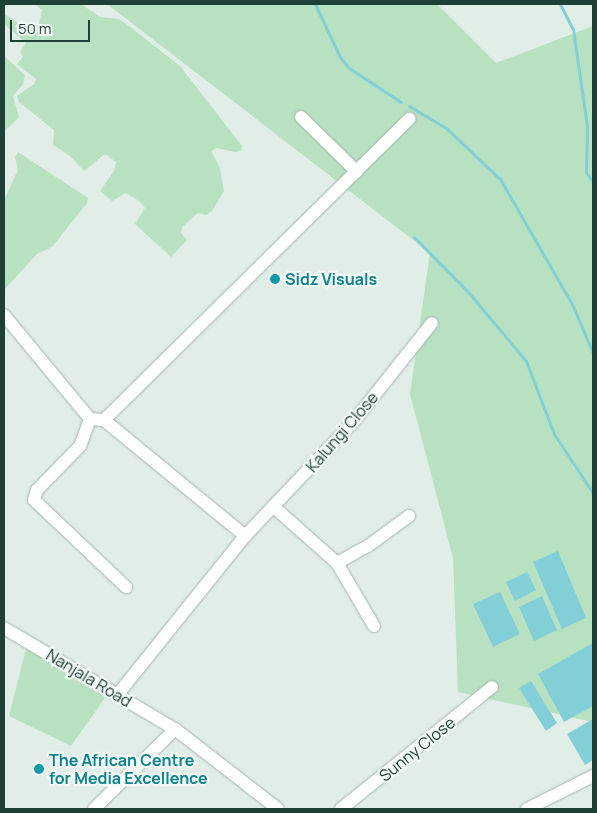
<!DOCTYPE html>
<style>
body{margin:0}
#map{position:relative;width:597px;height:813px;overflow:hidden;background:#e1ede7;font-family:Manrope,sans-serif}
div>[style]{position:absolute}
.green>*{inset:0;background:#b8e1c1}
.water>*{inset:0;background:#83cfd8}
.stream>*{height:3px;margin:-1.5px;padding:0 1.5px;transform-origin:1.5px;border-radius:1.5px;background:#83cfd8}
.roads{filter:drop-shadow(0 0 1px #a3b6ae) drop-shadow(0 0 1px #a3b6ae)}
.street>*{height:12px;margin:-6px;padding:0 6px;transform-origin:6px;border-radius:6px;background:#fff}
.dots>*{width:14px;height:14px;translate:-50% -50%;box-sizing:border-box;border:2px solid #f2f9f5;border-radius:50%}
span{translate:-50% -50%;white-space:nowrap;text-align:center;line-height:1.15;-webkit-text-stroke:4.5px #f2f9f5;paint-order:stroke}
.culture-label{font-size:16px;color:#0d838f;font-weight:700}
.left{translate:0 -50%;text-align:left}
.street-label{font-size:16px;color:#1f4036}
.frame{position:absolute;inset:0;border:5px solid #1f4036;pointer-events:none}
.scale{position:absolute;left:10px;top:20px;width:80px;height:22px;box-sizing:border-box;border:2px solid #1f4036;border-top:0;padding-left:6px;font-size:15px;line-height:18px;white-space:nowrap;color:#1f4036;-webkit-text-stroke:4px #f2f9f5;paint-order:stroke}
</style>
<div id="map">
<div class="green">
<i style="clip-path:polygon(35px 4px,81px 4px,100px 17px,119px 19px,129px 26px,180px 66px,242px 146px,241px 151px,235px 152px,217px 148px,211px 151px,220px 168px,224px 191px,212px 211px,206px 215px,198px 213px,182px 227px,181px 233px,187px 240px,171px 257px,135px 224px,145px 208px,139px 201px,126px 193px,112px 201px,100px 191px,114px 171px,116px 162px,105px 154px,84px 171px,70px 156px,53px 145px,54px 130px,19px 102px,17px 96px,34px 84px,36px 79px,17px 64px,23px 57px,20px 52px,26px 43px,4px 24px,4px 14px,24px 26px,33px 27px,39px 24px,42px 10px)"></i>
<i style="clip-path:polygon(107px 4px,437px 4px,496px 63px,593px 26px,593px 722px,458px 692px,453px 558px,410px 394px,430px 253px)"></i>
<i style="clip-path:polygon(4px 56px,25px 75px,23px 84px,13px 96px,19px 117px,5px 131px)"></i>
<i style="clip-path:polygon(18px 152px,88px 198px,87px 203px,52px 247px,37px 254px,4px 290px,4px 200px,18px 170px,15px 157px)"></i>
<i style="clip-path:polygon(26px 649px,107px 695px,71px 746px,9px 716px)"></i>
</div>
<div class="water">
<i style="clip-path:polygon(558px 551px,586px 618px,562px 629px,533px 562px)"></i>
<i style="clip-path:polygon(527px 572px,536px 590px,515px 601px,506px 582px)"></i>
<i style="clip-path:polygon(500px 592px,520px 634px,493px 647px,473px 604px)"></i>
<i style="clip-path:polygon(542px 596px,557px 630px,534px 641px,519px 607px)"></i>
<i style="clip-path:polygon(593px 643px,593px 706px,564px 722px,538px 674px)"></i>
<i style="clip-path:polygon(531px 681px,557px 723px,546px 731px,519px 688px)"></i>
<i style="clip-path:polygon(593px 719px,593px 760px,585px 765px,567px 734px)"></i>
</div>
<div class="stream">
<i style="left:315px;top:4px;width:59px;rotate:64.7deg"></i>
<i style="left:340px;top:57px;width:14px;rotate:51deg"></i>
<i style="left:349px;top:68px;width:62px;rotate:33.2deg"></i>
<i style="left:560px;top:4px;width:28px;rotate:63deg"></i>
<i style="left:573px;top:29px;width:98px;rotate:81.8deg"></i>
<i style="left:587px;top:126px;width:46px;rotate:91.2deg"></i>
<i style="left:586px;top:172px;width:12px;rotate:55deg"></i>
<i style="left:409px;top:106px;width:43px;rotate:30.7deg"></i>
<i style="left:446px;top:128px;width:74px;rotate:43.4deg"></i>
<i style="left:500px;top:179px;width:144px;rotate:60.1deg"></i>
<i style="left:572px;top:304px;width:53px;rotate:66.8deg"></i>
<i style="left:414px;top:237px;width:78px;rotate:45.5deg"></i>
<i style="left:469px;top:293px;width:89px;rotate:50deg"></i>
<i style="left:526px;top:361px;width:78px;rotate:69deg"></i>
<i style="left:554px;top:434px;width:71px;rotate:56.5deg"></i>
</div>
<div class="roads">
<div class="street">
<i style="left:301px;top:117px;width:78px;rotate:44.5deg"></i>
<i style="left:4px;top:315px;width:135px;rotate:50.4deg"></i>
<i style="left:90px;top:419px;width:14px;rotate:4deg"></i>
<i style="left:104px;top:420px;width:183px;rotate:39.4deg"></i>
<i style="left:90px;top:419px;width:29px;rotate:110deg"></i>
<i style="left:80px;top:446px;width:62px;rotate:134.3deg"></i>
<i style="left:37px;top:490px;width:10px;rotate:107deg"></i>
<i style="left:34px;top:500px;width:127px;rotate:43.4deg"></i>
<i style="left:104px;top:420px;width:429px;rotate:-44.6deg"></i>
<i style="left:275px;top:508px;width:83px;rotate:41.6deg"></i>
<i style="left:337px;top:563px;width:73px;rotate:59.6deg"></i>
<i style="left:337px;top:563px;width:35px;rotate:-29deg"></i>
<i style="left:368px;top:546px;width:51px;rotate:-36.2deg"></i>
<i style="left:4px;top:628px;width:199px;rotate:30.6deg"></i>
<i style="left:175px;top:729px;width:130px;rotate:37.8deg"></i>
<i style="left:118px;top:694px;width:203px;rotate:-51.2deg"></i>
<i style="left:245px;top:536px;width:158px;rotate:-46.5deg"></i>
<i style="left:354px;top:421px;width:125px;rotate:-51.5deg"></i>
<i style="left:94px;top:809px;width:114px;rotate:-44.6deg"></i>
<i style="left:341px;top:809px;width:194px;rotate:-38.9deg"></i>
<i style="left:527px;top:809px;width:74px;rotate:-26.6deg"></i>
</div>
</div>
<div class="dots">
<i style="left:275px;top:279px;background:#0f9aa8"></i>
<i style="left:39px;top:769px;background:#0f9aa8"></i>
</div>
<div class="culture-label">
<span class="left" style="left:285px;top:279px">Sidz Visuals</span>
<span class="left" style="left:49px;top:769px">The African Centre<br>for Media Excellence</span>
</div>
<div class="street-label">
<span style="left:342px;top:432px;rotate:-49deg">Kalungi Close</span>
<span style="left:89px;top:678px;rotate:31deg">Nanjala Road</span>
<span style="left:417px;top:749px;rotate:-39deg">Sunny Close</span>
</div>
<div class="frame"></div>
<div class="scale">50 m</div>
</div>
